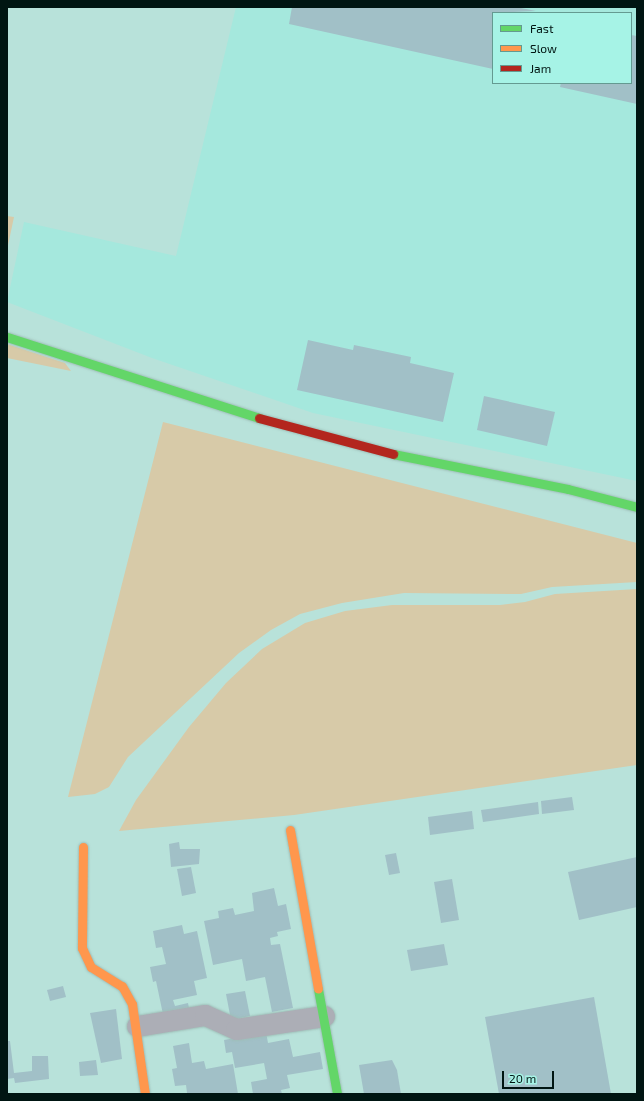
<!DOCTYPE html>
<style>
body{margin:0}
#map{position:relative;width:644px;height:1101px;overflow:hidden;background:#b8e2da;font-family:"Exo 2",sans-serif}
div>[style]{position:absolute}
.built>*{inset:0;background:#a5e8dd}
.green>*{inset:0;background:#d7caa8}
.building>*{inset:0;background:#a1c0c7}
.roads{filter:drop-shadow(0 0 1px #9ebeb7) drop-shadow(0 0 1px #9ebeb7)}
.street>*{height:21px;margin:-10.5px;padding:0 10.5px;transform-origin:10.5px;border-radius:10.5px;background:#acaeb6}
.fast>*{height:9px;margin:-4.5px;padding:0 4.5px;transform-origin:4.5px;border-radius:4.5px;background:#63d668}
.slow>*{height:9px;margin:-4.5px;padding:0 4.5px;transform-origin:4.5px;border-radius:4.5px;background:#ff974d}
.jam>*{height:9px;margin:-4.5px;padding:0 4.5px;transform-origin:4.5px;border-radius:4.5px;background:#b3261e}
span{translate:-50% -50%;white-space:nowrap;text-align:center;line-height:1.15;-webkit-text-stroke:3.5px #a6f3e6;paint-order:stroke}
.frame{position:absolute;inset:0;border:8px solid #001512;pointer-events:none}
.legend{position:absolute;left:492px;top:12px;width:140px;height:72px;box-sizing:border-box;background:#a6f3e6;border:1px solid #649a91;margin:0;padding:5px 7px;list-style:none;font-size:12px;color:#001512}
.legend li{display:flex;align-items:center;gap:8px;height:20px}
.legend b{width:20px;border:1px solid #649a91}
.scale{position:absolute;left:502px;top:1071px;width:52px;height:18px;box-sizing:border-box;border:2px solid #001512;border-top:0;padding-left:5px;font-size:12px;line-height:14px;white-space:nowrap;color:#001512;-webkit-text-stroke:3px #a6f3e6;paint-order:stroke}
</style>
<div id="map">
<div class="built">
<i style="clip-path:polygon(evenodd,236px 7px,637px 7px,637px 481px,313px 413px,152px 358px,7px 302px,24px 222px,176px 256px,236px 7px,493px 13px,631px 13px,631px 83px,493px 83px,493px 13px)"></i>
</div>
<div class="green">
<i style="clip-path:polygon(7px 216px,14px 217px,7px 250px)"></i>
<i style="clip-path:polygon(7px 344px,65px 363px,71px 371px,7px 358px)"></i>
<i style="clip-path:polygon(163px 422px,637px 543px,637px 582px,552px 587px,521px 594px,404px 593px,342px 603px,300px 614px,271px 630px,239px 653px,128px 757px,109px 787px,95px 794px,68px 797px)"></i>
<i style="clip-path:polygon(637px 589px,637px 765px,294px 815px,119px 831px,136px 800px,189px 727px,226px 683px,262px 649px,305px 623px,345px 611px,392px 605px,500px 605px,525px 602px,555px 594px)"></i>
</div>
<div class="building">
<i style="clip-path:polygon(292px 7px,516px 7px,536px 11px,493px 13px,493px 69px,289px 24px)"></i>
<i style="clip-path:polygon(631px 35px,637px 36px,637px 104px,560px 87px,561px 83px,631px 83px)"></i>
<i style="clip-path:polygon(308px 340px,353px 350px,354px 345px,411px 357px,410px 363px,454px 373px,443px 422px,297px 390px)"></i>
<i style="clip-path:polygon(484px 396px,555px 412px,547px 446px,477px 430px)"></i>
<i style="clip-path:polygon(572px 797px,574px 810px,542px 814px,541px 801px)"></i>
<i style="clip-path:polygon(538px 802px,539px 814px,483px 822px,481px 810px)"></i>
<i style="clip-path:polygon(472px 811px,474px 829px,430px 835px,428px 817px)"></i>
<i style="clip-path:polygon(179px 842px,180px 849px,200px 849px,199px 864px,171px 867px,169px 844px)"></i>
<i style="clip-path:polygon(396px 853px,400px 873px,389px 875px,385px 855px)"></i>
<i style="clip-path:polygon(637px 857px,637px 907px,579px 920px,568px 872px)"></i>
<i style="clip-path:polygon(191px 867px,196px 893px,182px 896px,177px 869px)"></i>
<i style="clip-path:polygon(452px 879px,459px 920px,441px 923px,434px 882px)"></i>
<i style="clip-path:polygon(274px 888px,278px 906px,286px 904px,291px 929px,277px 932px,278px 936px,270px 938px,271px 945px,280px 944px,293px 1008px,272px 1012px,265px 977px,246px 981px,242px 959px,213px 965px,204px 921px,219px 918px,218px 911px,233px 908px,235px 915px,254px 911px,252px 893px)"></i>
<i style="clip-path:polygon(182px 925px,184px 934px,197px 931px,207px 978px,194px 981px,197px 995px,173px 1000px,175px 1006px,188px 1003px,190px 1013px,164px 1019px,156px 981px,153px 982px,150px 967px,166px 964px,162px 947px,156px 948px,153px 931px)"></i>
<i style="clip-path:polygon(444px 944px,448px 965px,411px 971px,407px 950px)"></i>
<i style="clip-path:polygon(63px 986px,66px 997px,50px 1001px,47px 990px)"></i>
<i style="clip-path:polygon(245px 991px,250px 1016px,231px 1020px,226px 994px)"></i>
<i style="clip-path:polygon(594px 997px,611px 1094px,499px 1094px,485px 1017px)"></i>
<i style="clip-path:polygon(116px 1009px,122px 1059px,101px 1063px,90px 1013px)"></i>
<i style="clip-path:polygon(266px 1032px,268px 1043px,289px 1039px,293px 1057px,320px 1052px,323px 1069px,287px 1075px,290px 1088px,281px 1090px,282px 1094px,253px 1094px,251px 1082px,267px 1079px,264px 1063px,235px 1068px,232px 1052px,226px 1053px,224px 1040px)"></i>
<i style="clip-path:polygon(7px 1041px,10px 1041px,14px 1073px,32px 1071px,32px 1056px,48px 1056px,49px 1079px,15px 1083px,14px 1078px,7px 1079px)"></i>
<i style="clip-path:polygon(189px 1043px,192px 1063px,204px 1061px,206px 1069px,233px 1064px,238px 1094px,183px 1094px,187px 1093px,186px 1085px,175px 1086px,172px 1069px,177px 1068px,173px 1046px)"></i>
<i style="clip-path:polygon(96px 1060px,98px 1075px,80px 1076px,79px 1062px)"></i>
<i style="clip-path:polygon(392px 1060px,397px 1070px,401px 1094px,364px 1094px,359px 1065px)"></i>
</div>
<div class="roads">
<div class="street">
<i style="left:137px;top:1026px;width:69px;rotate:-9.2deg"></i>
<i style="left:205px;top:1015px;width:34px;rotate:24deg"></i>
<i style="left:236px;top:1029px;width:89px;rotate:-8.4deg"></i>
</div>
<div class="fast">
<i style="left:7px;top:337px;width:265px;rotate:17.8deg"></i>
<i style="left:393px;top:454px;width:178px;rotate:11.3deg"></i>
<i style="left:568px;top:489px;width:71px;rotate:14.6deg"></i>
<i style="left:318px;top:989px;width:107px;rotate:79.7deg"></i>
</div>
<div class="slow">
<i style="left:290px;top:830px;width:161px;rotate:80deg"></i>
<i style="left:83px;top:847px;width:101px;rotate:90.6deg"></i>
<i style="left:82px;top:948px;width:21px;rotate:65deg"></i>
<i style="left:91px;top:967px;width:36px;rotate:32deg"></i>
<i style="left:122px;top:986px;width:21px;rotate:61deg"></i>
<i style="left:132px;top:1004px;width:91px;rotate:81.8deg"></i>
</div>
<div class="jam">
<i style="left:259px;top:418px;width:139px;rotate:15deg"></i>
</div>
</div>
<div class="frame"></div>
<ul class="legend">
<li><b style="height:5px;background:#63d668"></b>Fast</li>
<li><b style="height:5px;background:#ff974d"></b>Slow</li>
<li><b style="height:5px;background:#b3261e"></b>Jam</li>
</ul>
<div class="scale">20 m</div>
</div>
